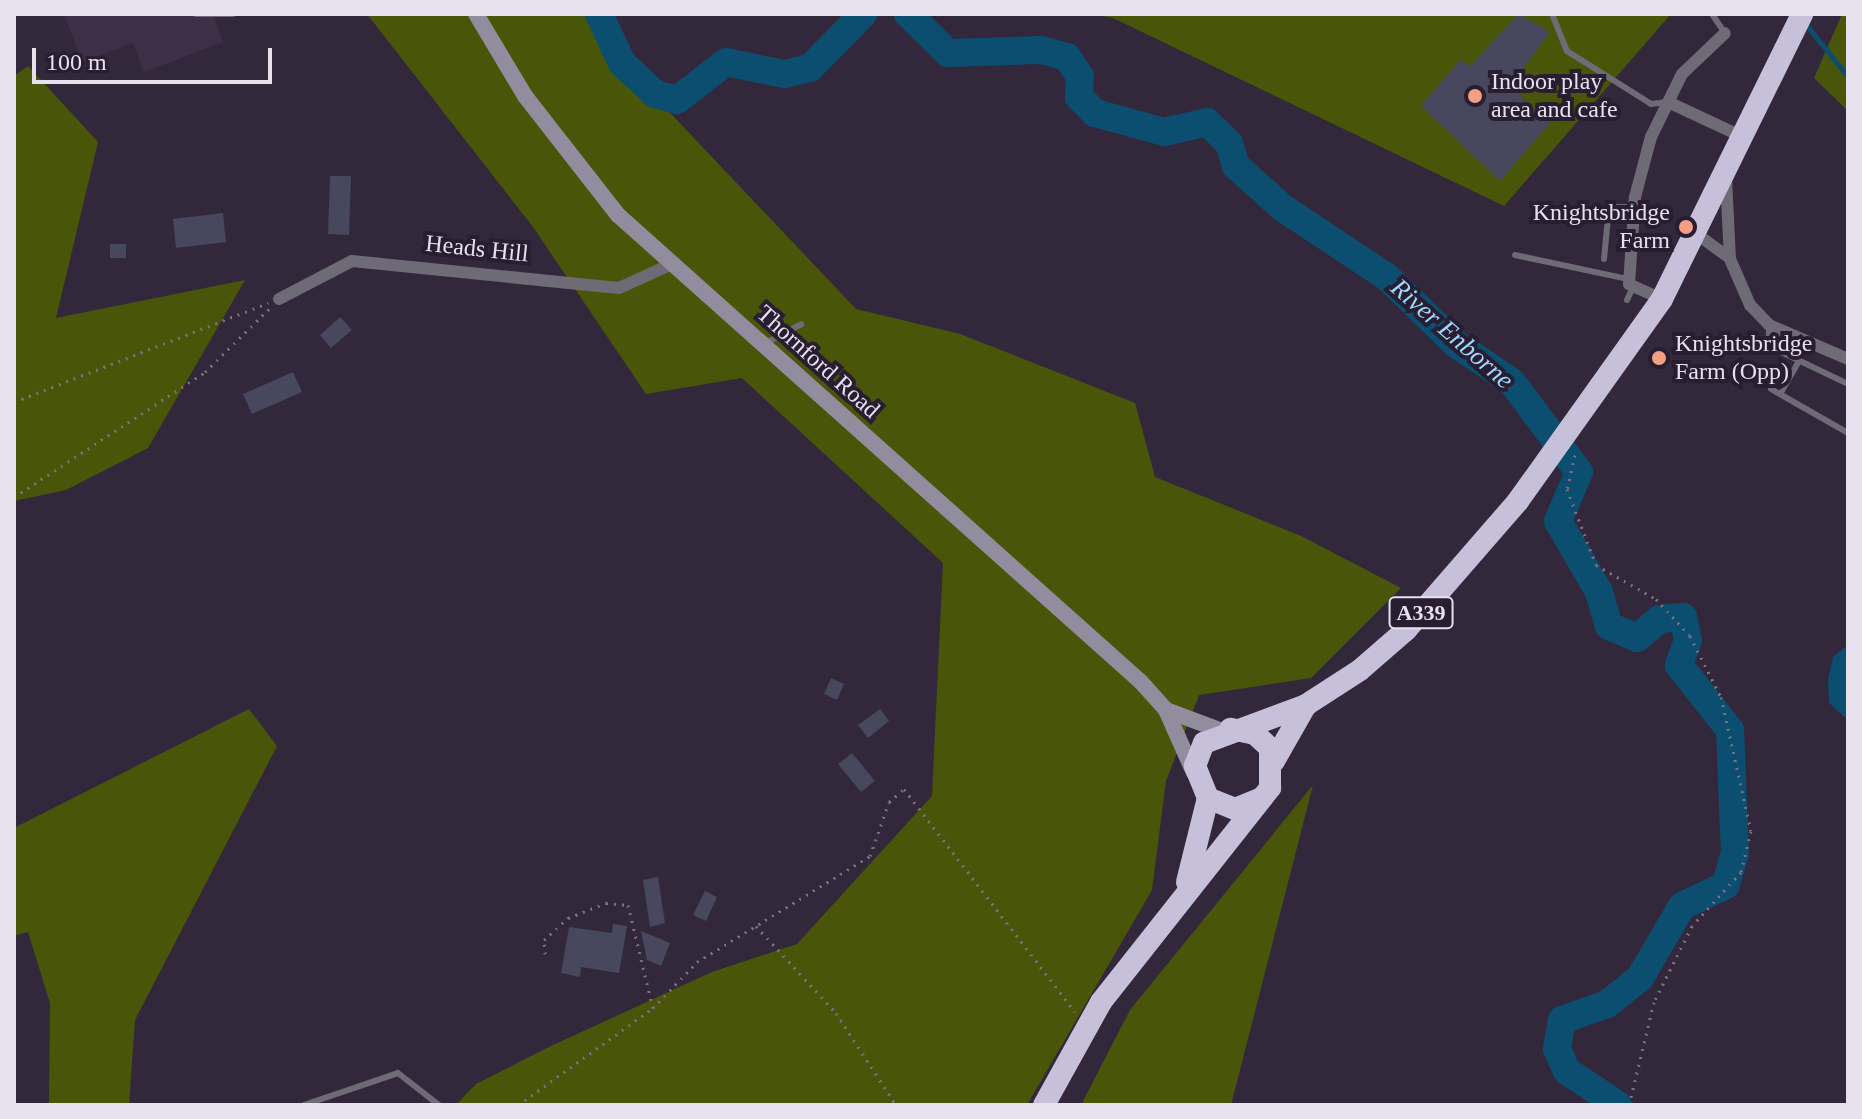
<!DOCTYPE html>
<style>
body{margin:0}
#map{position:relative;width:1862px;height:1119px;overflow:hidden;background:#33283b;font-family:"Times New Roman",serif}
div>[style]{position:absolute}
.built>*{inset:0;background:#3d2f48}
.green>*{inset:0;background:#495609}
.water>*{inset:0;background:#0b4e6f}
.stream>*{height:5px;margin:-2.5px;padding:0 2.5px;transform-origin:2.5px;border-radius:2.5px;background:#0b4e6f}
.river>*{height:28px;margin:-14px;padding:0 14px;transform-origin:14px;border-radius:14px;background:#0b4e6f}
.building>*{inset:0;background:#47475d}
.path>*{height:3px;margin-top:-1.5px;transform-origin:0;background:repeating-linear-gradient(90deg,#7a7081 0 2px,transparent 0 8px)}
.lane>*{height:6px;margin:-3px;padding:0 3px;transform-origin:3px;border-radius:3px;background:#6e6b76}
.street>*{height:12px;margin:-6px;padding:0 6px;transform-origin:6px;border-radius:6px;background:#6e6b76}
.secondary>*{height:16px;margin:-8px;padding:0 8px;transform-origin:8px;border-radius:8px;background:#928d9e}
.highway>*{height:22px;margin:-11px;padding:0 11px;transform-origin:11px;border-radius:11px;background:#c7c0da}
.dots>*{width:22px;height:22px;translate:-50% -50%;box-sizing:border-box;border:4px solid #291e31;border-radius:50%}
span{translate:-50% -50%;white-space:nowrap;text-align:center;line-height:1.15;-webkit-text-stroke:8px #291e31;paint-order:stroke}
.shield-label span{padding:2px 6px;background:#291e31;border:2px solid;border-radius:6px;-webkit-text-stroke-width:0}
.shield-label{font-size:22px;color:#e7e0ed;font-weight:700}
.poi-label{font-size:24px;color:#e7e0ed}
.left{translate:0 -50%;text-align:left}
.right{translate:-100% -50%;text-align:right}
.street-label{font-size:24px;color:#e7e0ed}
.water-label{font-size:26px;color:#9dd8fd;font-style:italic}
.frame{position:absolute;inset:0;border:16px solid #e7e0ed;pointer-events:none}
.scale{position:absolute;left:32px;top:48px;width:240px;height:36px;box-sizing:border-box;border:4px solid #e7e0ed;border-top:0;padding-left:10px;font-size:24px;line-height:28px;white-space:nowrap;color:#e7e0ed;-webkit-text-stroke:6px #291e31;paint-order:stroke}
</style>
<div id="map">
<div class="built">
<i style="clip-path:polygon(64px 14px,213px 14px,223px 42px,144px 72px,133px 43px,82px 62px)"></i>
</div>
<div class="green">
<i style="clip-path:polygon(367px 14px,591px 14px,621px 61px,856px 309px,960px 334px,1135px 403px,1155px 477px,1301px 536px,1401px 588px,1311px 678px,1199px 695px,1166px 781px,1152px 890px,1027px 1105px,456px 1105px,476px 1084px,551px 1046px,712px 972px,797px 944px,932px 796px,943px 563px,742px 378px,646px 394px,533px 227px)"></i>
<i style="clip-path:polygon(1091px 14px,1671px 14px,1504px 206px,1113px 18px)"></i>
<i style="clip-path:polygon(1842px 14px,1848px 14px,1848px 111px,1814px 78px)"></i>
<i style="clip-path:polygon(28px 66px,98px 142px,56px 318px,245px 280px,148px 448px,66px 490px,14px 501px,14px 76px)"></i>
<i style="clip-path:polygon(249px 709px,277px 746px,135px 1020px,129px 1105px,49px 1105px,50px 1003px,28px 932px,14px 936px,14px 828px)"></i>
<i style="clip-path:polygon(1313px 785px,1231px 1105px,1081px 1105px,1130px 1010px)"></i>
</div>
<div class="water">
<i style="clip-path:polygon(1848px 645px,1848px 720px,1829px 703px,1828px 680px,1833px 657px)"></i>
</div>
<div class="stream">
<i style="left:1804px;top:22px;width:70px;rotate:51.3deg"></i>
</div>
<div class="river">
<i style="left:599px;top:14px;width:54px;rotate:64.9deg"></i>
<i style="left:622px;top:63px;width:45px;rotate:43.2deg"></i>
<i style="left:655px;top:94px;width:23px;rotate:15deg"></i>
<i style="left:677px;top:100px;width:62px;rotate:-37.8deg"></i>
<i style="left:726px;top:62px;width:59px;rotate:11.7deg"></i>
<i style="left:784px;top:74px;width:27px;rotate:-13deg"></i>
<i style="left:810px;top:68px;width:76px;rotate:-45.5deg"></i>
<i style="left:908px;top:14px;width:56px;rotate:44.3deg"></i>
<i style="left:948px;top:53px;width:93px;rotate:-1.8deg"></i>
<i style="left:1041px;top:50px;width:27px;rotate:15deg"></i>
<i style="left:1067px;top:57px;width:23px;rotate:56deg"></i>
<i style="left:1080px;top:76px;width:21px;rotate:93deg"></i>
<i style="left:1079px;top:97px;width:23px;rotate:45deg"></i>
<i style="left:1095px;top:113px;width:72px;rotate:15.4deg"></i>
<i style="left:1164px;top:132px;width:44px;rotate:-13.1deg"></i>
<i style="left:1207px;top:122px;width:30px;rotate:44deg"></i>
<i style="left:1229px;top:143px;width:24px;rotate:73deg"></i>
<i style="left:1236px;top:166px;width:63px;rotate:41.8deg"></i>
<i style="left:1283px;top:208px;width:125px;rotate:33.6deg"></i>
<i style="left:1387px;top:277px;width:96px;rotate:44.2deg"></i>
<i style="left:1456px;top:344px;width:68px;rotate:34.2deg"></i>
<i style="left:1512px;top:382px;width:112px;rotate:53.3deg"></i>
<i style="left:1579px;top:472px;width:53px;rotate:113.2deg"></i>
<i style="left:1558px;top:521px;width:82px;rotate:60deg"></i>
<i style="left:1599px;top:592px;width:35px;rotate:74deg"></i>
<i style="left:1609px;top:626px;width:30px;rotate:23deg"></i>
<i style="left:1637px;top:638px;width:30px;rotate:-40deg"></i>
<i style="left:1660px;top:619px;width:23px;rotate:-5deg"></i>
<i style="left:1683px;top:617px;width:24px;rotate:78deg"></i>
<i style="left:1688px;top:640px;width:27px;rotate:110deg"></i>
<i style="left:1679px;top:665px;width:83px;rotate:51.9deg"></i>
<i style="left:1730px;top:730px;width:123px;rotate:87.7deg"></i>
<i style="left:1735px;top:853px;width:33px;rotate:106deg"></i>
<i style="left:1726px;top:885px;width:49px;rotate:154.5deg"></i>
<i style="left:1682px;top:906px;width:83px;rotate:120.3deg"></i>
<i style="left:1640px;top:978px;width:42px;rotate:141.8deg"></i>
<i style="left:1607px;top:1004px;width:48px;rotate:160.4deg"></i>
<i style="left:1562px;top:1020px;width:29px;rotate:100deg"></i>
<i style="left:1557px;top:1049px;width:24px;rotate:66deg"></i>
<i style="left:1567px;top:1071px;width:61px;rotate:33.7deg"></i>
</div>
<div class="building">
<i style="clip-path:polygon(1519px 14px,1550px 32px,1510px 86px,1550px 123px,1500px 181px,1421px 106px,1460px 60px,1470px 66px)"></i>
<i style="clip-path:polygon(330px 176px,351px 176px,349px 235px,328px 234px)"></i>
<i style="clip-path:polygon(223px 213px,226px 242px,176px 248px,173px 219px)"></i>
<i style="clip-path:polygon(110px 244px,126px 244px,126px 258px,110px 258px)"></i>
<i style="clip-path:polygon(340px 317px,352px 330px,331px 348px,320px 335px)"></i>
<i style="clip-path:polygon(293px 372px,302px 392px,252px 414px,243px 394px)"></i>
<i style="clip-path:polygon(831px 678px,844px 684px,837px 700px,824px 694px)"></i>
<i style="clip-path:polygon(880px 709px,889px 721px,868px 738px,858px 725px)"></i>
<i style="clip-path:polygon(852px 753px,875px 781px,861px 792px,838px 764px)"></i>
<i style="clip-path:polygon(658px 877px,665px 923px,650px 927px,643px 880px)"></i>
<i style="clip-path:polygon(705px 891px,717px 897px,706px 921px,693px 915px)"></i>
<i style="clip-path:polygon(613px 924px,627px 926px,619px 973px,581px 967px,580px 977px,561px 973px,569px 927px,612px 933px)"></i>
<i style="clip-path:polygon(641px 931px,670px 943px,661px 966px,647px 960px)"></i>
</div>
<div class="path">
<i style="left:14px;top:402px;width:273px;rotate:-21.3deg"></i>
<i style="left:1575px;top:455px;width:35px;rotate:103deg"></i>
<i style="left:1567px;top:489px;width:81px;rotate:69.1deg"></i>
<i style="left:1596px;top:565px;width:69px;rotate:29.5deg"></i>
<i style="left:1656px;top:599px;width:50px;rotate:47.4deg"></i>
<i style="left:1690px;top:636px;width:68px;rotate:63.1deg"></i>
<i style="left:1721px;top:697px;width:137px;rotate:77.4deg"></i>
<i style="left:1751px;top:831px;width:42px;rotate:103.7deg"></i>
<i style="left:1741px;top:872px;width:73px;rotate:132.2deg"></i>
<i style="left:1692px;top:926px;width:85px;rotate:116.6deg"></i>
<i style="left:1654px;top:1002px;width:106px;rotate:103.6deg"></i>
<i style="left:14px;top:497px;width:228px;rotate:-33.2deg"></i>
<i style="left:205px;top:372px;width:93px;rotate:-44.6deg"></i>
<i style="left:756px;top:926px;width:118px;rotate:47.4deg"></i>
<i style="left:836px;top:1013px;width:110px;rotate:56.9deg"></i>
<i style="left:545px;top:954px;width:14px;rotate:-94deg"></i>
<i style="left:544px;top:940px;width:33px;rotate:-43deg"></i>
<i style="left:568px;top:918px;width:41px;rotate:-21.5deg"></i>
<i style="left:606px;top:903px;width:22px;rotate:5deg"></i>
<i style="left:628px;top:905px;width:106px;rotate:76.4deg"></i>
<i style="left:518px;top:1105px;width:166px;rotate:-35.7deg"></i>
<i style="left:653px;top:1008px;width:64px;rotate:-46.3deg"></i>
<i style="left:697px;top:962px;width:203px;rotate:-31.5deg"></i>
<i style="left:870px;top:856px;width:57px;rotate:-70.6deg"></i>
<i style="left:889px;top:802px;width:20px;rotate:-41deg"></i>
<i style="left:904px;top:789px;width:281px;rotate:52.5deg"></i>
</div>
<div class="lane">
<i style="left:196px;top:14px;width:37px"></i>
<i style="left:1552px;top:14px;width:40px;rotate:68deg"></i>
<i style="left:1567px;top:51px;width:99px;rotate:32.2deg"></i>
<i style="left:1651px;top:104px;width:16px;rotate:-7deg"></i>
<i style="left:1712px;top:14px;width:23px;rotate:56deg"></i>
<i style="left:1515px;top:255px;width:116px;rotate:12deg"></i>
<i style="left:1604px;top:259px;width:52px;rotate:-84.5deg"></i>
<i style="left:1609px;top:207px;width:25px"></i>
<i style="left:1627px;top:300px;width:14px;rotate:-65deg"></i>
<i style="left:1769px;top:325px;width:21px;rotate:90deg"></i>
<i style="left:1769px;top:346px;width:88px;rotate:25.7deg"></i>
<i style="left:766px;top:343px;width:40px;rotate:-28deg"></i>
<i style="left:1771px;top:389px;width:89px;rotate:29.7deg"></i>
<i style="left:1780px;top:394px;width:36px;rotate:-60deg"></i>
<i style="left:304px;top:1105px;width:99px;rotate:-18.8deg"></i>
<i style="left:398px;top:1073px;width:52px;rotate:38deg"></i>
</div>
<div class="street">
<i style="left:1668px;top:102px;width:83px;rotate:25deg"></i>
<i style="left:1726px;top:178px;width:81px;rotate:87.2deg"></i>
<i style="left:1730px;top:259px;width:50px;rotate:66.5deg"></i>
<i style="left:1750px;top:305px;width:28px;rotate:46deg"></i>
<i style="left:1769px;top:325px;width:86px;rotate:23.3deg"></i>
<i style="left:1698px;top:235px;width:37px;rotate:36deg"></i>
<i style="left:279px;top:299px;width:82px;rotate:-27.5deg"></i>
<i style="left:352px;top:261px;width:268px;rotate:5.8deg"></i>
<i style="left:619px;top:288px;width:60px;rotate:-24.4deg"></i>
<i style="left:1662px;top:299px;width:36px;rotate:-156deg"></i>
<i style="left:1629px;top:284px;width:87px;rotate:-86.1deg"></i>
<i style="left:1635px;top:197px;width:62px;rotate:-75.1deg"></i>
<i style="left:1651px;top:137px;width:70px;rotate:-63.8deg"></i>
<i style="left:1682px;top:74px;width:59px;rotate:-43.6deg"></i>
</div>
<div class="secondary">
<i style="left:476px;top:14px;width:96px;rotate:59.1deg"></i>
<i style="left:525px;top:96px;width:151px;rotate:52deg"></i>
<i style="left:618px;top:215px;width:701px;rotate:41.76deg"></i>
<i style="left:1141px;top:682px;width:38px;rotate:48deg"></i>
<i style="left:1166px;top:710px;width:69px;rotate:66deg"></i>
<i style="left:1166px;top:710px;width:60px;rotate:20.6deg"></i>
</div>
<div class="highway">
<i style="left:1274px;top:761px;width:64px;rotate:-60.3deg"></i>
<i style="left:1262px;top:798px;width:29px;rotate:158deg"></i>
<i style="left:1235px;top:809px;width:29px;rotate:-158deg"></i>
<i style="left:1208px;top:798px;width:35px;rotate:-112deg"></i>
<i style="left:1195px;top:766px;width:25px;rotate:-69deg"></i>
<i style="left:1204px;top:743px;width:109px;rotate:-20.4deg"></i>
<i style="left:1306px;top:705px;width:64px;rotate:-32.9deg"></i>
<i style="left:1360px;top:670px;width:61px;rotate:-41deg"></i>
<i style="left:1406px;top:630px;width:171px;rotate:-49deg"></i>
<i style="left:1518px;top:501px;width:248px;rotate:-54.5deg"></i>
<i style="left:1662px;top:299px;width:318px;rotate:-63.8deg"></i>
<i style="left:1187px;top:882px;width:87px;rotate:-76deg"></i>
<i style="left:1044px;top:1105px;width:118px;rotate:-61deg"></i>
<i style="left:1101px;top:1002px;width:273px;rotate:-51.7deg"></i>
<i style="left:1270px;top:788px;width:40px;rotate:-90deg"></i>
<i style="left:1270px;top:748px;width:21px;rotate:-137deg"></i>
<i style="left:1255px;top:734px;width:25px;rotate:-168deg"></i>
</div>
<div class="dots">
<i style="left:1475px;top:96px;background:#f39f84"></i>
<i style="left:1686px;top:227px;background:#f39f84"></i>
<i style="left:1659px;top:358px;background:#f39f84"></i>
</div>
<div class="shield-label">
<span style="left:1421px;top:613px">A339</span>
</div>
<div class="poi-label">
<span class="left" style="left:1491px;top:96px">Indoor play<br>area and cafe</span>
<span class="right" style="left:1670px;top:227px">Knightsbridge<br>Farm</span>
<span class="left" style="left:1675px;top:358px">Knightsbridge<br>Farm (Opp)</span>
</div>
<div class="street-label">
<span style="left:477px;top:249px;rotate:6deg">Heads Hill</span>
<span style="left:818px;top:362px;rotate:42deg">Thornford Road</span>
</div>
<div class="water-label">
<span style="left:1452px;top:334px;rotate:41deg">River Enborne</span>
</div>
<div class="frame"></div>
<div class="scale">100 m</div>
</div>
